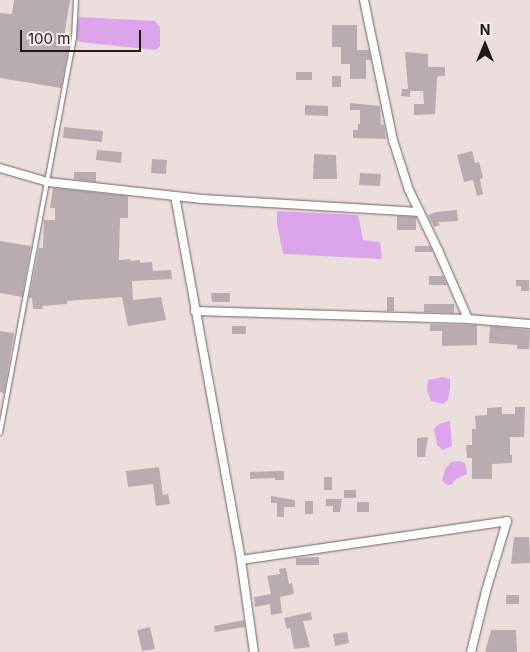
<!DOCTYPE html>
<style>
body{margin:0}
#map{position:relative;width:530px;height:652px;overflow:hidden;background:#ecdedc;font-family:Inter,sans-serif}
div>[style]{position:absolute}
.water>*{inset:0;background:#dca5eb}
.building>*{inset:0;background:#b9acb1}
.roads{filter:drop-shadow(0 0 1px #6e6261) drop-shadow(0 0 1px #6e6261)}
.service>*{height:4px;margin:-2px;padding:0 2px;transform-origin:2px;border-radius:2px;background:#fff}
.minor>*{height:8px;margin:-4px;padding:0 4px;transform-origin:4px;border-radius:4px;background:#fff}
span{translate:-50% -50%;white-space:nowrap;text-align:center;line-height:1.15;-webkit-text-stroke:5px #f9ebea;paint-order:stroke}
.north{position:absolute;left:460px;top:20px;width:50px;height:50px;-webkit-text-stroke:4px #f9ebea;paint-order:stroke;rotate:0deg;font-size:14px;font-weight:700;line-height:20px;text-align:center;color:#1f1a1a}
.north::after{content:'';display:block;margin:auto;width:18px;height:22px;background:#1f1a1a;clip-path:polygon(50% 0,100% 100%,50% 72%,0 100%)}
.scale{position:absolute;left:20px;top:30px;width:121px;height:22px;box-sizing:border-box;border:2px solid #1f1a1a;border-top:0;padding-left:6px;font-size:15px;line-height:18px;white-space:nowrap;color:#1f1a1a;-webkit-text-stroke:4px #f9ebea;paint-order:stroke}
</style>
<div id="map">
<div class="water">
<i style="clip-path:polygon(79px 17px,155px 21px,160px 27px,160px 46px,156px 50px,80px 42px,76px 39px,77px 22px)"></i>
<i style="clip-path:polygon(277px 211px,358px 215px,363px 240px,380px 242px,382px 259px,283px 254px,277px 224px)"></i>
<i style="clip-path:polygon(443px 377px,450px 379px,450px 388px,448px 400px,443px 404px,431px 401px,427px 390px,428px 380px)"></i>
<i style="clip-path:polygon(450px 421px,452px 446px,443px 450px,437px 445px,434px 429px,439px 424px)"></i>
<i style="clip-path:polygon(460px 461px,465px 463px,467px 474px,456px 479px,452px 484px,448px 485px,442px 481px,445px 469px,451px 462px)"></i>
</div>
<div class="building">
<i style="clip-path:polygon(14px 0,70px 0,63px 43px,69px 44px,61px 88px,0 78px,0 13px,12px 14px)"></i>
<i style="clip-path:polygon(332px 25px,357px 25px,357px 50px,369px 50px,371px 60px,366px 60px,366px 79px,350px 79px,350px 64px,341px 64px,341px 47px,332px 47px)"></i>
<i style="clip-path:polygon(405px 52px,428px 54px,428px 67px,445px 67px,445px 76px,438px 76px,437px 79px,435px 114px,414px 115px,414px 104px,424px 104px,423px 91px,410px 91px,410px 97px,401px 96px,402px 89px,408px 89px)"></i>
<i style="clip-path:polygon(296px 72px,312px 72px,312px 80px,296px 80px)"></i>
<i style="clip-path:polygon(332px 76px,341px 76px,341px 87px,332px 87px)"></i>
<i style="clip-path:polygon(350px 103px,380px 106px,381px 125px,384px 125px,386px 139px,353px 138px,353px 130px,358px 130px,358px 124px,360px 124px,360px 110px,350px 110px)"></i>
<i style="clip-path:polygon(305px 105px,328px 106px,328px 116px,305px 115px)"></i>
<i style="clip-path:polygon(64px 127px,103px 131px,102px 142px,63px 138px)"></i>
<i style="clip-path:polygon(97px 150px,122px 152px,121px 163px,96px 160px)"></i>
<i style="clip-path:polygon(472px 151px,475px 163px,479px 162px,483px 178px,480px 179px,483px 194px,477px 196px,473px 180px,464px 182px,457px 155px)"></i>
<i style="clip-path:polygon(314px 154px,336px 155px,337px 179px,313px 179px)"></i>
<i style="clip-path:polygon(152px 159px,167px 160px,166px 174px,151px 173px)"></i>
<i style="clip-path:polygon(74px 172px,96px 172px,96px 182px,74px 179px)"></i>
<i style="clip-path:polygon(360px 173px,381px 174px,380px 186px,359px 185px)"></i>
<i style="clip-path:polygon(53px 188px,128px 196px,128px 218px,120px 218px,119px 260px,130px 259px,130px 261px,140px 260px,140px 263px,152px 262px,153px 271px,171px 270px,172px 279px,132px 281px,133px 300px,161px 297px,166px 320px,128px 326px,122px 297px,67px 301px,67px 304px,42px 306px,43px 309px,33px 309px,32px 298px,29px 298px,39px 248px,43px 248px,44px 220px,55px 220px,55px 208px,50px 208px)"></i>
<i style="clip-path:polygon(457px 210px,458px 221px,438px 222px,440px 225px,434px 227px,428px 215px,436px 212px)"></i>
<i style="clip-path:polygon(397px 216px,416px 217px,416px 230px,397px 230px)"></i>
<i style="clip-path:polygon(0 241px,31px 246px,22px 297px,0 293px)"></i>
<i style="clip-path:polygon(415px 246px,430px 246px,433px 252px,415px 252px)"></i>
<i style="clip-path:polygon(429px 276px,443px 276px,447px 285px,429px 285px)"></i>
<i style="clip-path:polygon(516px 280px,529px 280px,529px 291px,521px 291px,521px 286px,516px 286px)"></i>
<i style="clip-path:polygon(211px 293px,230px 293px,230px 302px,212px 302px)"></i>
<i style="clip-path:polygon(387px 297px,394px 297px,394px 311px,387px 311px)"></i>
<i style="clip-path:polygon(424px 304px,454px 304px,454px 313px,424px 312px)"></i>
<i style="clip-path:polygon(430px 324px,477px 325px,477px 345px,442px 346px,442px 331px,430px 331px)"></i>
<i style="clip-path:polygon(232px 326px,246px 326px,246px 334px,232px 334px)"></i>
<i style="clip-path:polygon(490px 326px,530px 330px,529px 349px,517px 349px,517px 345px,489px 343px)"></i>
<i style="clip-path:polygon(0 331px,14px 333px,4px 393px,0 392px)"></i>
<i style="clip-path:polygon(502px 407px,502px 414px,515px 414px,515px 407px,525px 407px,524px 437px,510px 437px,510px 455px,512px 455px,512px 463px,492px 464px,492px 479px,472px 479px,472px 458px,467px 458px,466px 445px,472px 445px,472px 429px,476px 429px,475px 416px,487px 415px,487px 408px)"></i>
<i style="clip-path:polygon(428px 437px,425px 457px,417px 457px,417px 438px)"></i>
<i style="clip-path:polygon(159px 467px,163px 495px,168px 494px,170px 504px,156px 506px,153px 484px,128px 487px,126px 471px)"></i>
<i style="clip-path:polygon(278px 471px,284px 471px,284px 480px,275px 480px,275px 478px,250px 479px,250px 472px)"></i>
<i style="clip-path:polygon(324px 477px,332px 477px,332px 490px,324px 490px)"></i>
<i style="clip-path:polygon(344px 490px,356px 490px,356px 498px,344px 498px)"></i>
<i style="clip-path:polygon(271px 496px,295px 500px,295px 507px,284px 507px,284px 517px,277px 517px,277px 503px,271px 503px)"></i>
<i style="clip-path:polygon(326px 499px,342px 499px,340px 512px,333px 512px,333px 506px,326px 506px)"></i>
<i style="clip-path:polygon(305px 501px,313px 501px,313px 514px,305px 514px)"></i>
<i style="clip-path:polygon(357px 502px,369px 502px,369px 512px,357px 512px)"></i>
<i style="clip-path:polygon(514px 537px,529px 537px,530px 563px,511px 564px)"></i>
<i style="clip-path:polygon(319px 557px,319px 565px,296px 565px,296px 558px)"></i>
<i style="clip-path:polygon(286px 568px,289px 584px,292px 583px,294px 594px,280px 597px,282px 613px,271px 615px,270px 604px,255px 607px,254px 597px,271px 594px,267px 576px,280px 574px,279px 569px)"></i>
<i style="clip-path:polygon(506px 595px,519px 595px,519px 604px,506px 604px)"></i>
<i style="clip-path:polygon(311px 612px,312px 620px,303px 621px,310px 647px,294px 649px,290px 628px,287px 629px,284px 618px)"></i>
<i style="clip-path:polygon(244px 620px,245px 627px,215px 632px,214px 626px)"></i>
<i style="clip-path:polygon(150px 627px,155px 649px,142px 651px,137px 630px)"></i>
<i style="clip-path:polygon(491px 630px,516px 630px,517px 652px,485px 652px)"></i>
<i style="clip-path:polygon(347px 632px,349px 643px,335px 646px,333px 634px)"></i>
</div>
<div class="roads">
<div class="service">
<i style="left:0;top:433px;width:402px;rotate:-79.4deg"></i>
<i style="left:74px;top:38px;width:38px;rotate:-87deg"></i>
</div>
<div class="minor">
<i style="left:364px;top:0;width:143px;rotate:78.3deg"></i>
<i style="left:393px;top:140px;width:52px;rotate:72.3deg"></i>
<i style="left:409px;top:190px;width:67px;rotate:64.2deg"></i>
<i style="left:438px;top:250px;width:75px;rotate:66.5deg"></i>
<i style="left:0;top:168px;width:50px;rotate:16.3deg"></i>
<i style="left:48px;top:182px;width:155px;rotate:6.3deg"></i>
<i style="left:202px;top:199px;width:218px;rotate:3.4deg"></i>
<i style="left:175px;top:196px;width:370px;rotate:79.7deg"></i>
<i style="left:241px;top:560px;width:269px;rotate:-8.3deg"></i>
<i style="left:507px;top:521px;width:73px;rotate:106.7deg"></i>
<i style="left:486px;top:591px;width:63px;rotate:103.8deg"></i>
<i style="left:195px;top:311px;width:273px;rotate:1.7deg"></i>
<i style="left:468px;top:319px;width:62px;rotate:4.6deg"></i>
<i style="left:241px;top:560px;width:93px;rotate:82deg"></i>
</div>
</div>
<div class="north">N</div>
<div class="scale">100 m</div>
</div>
